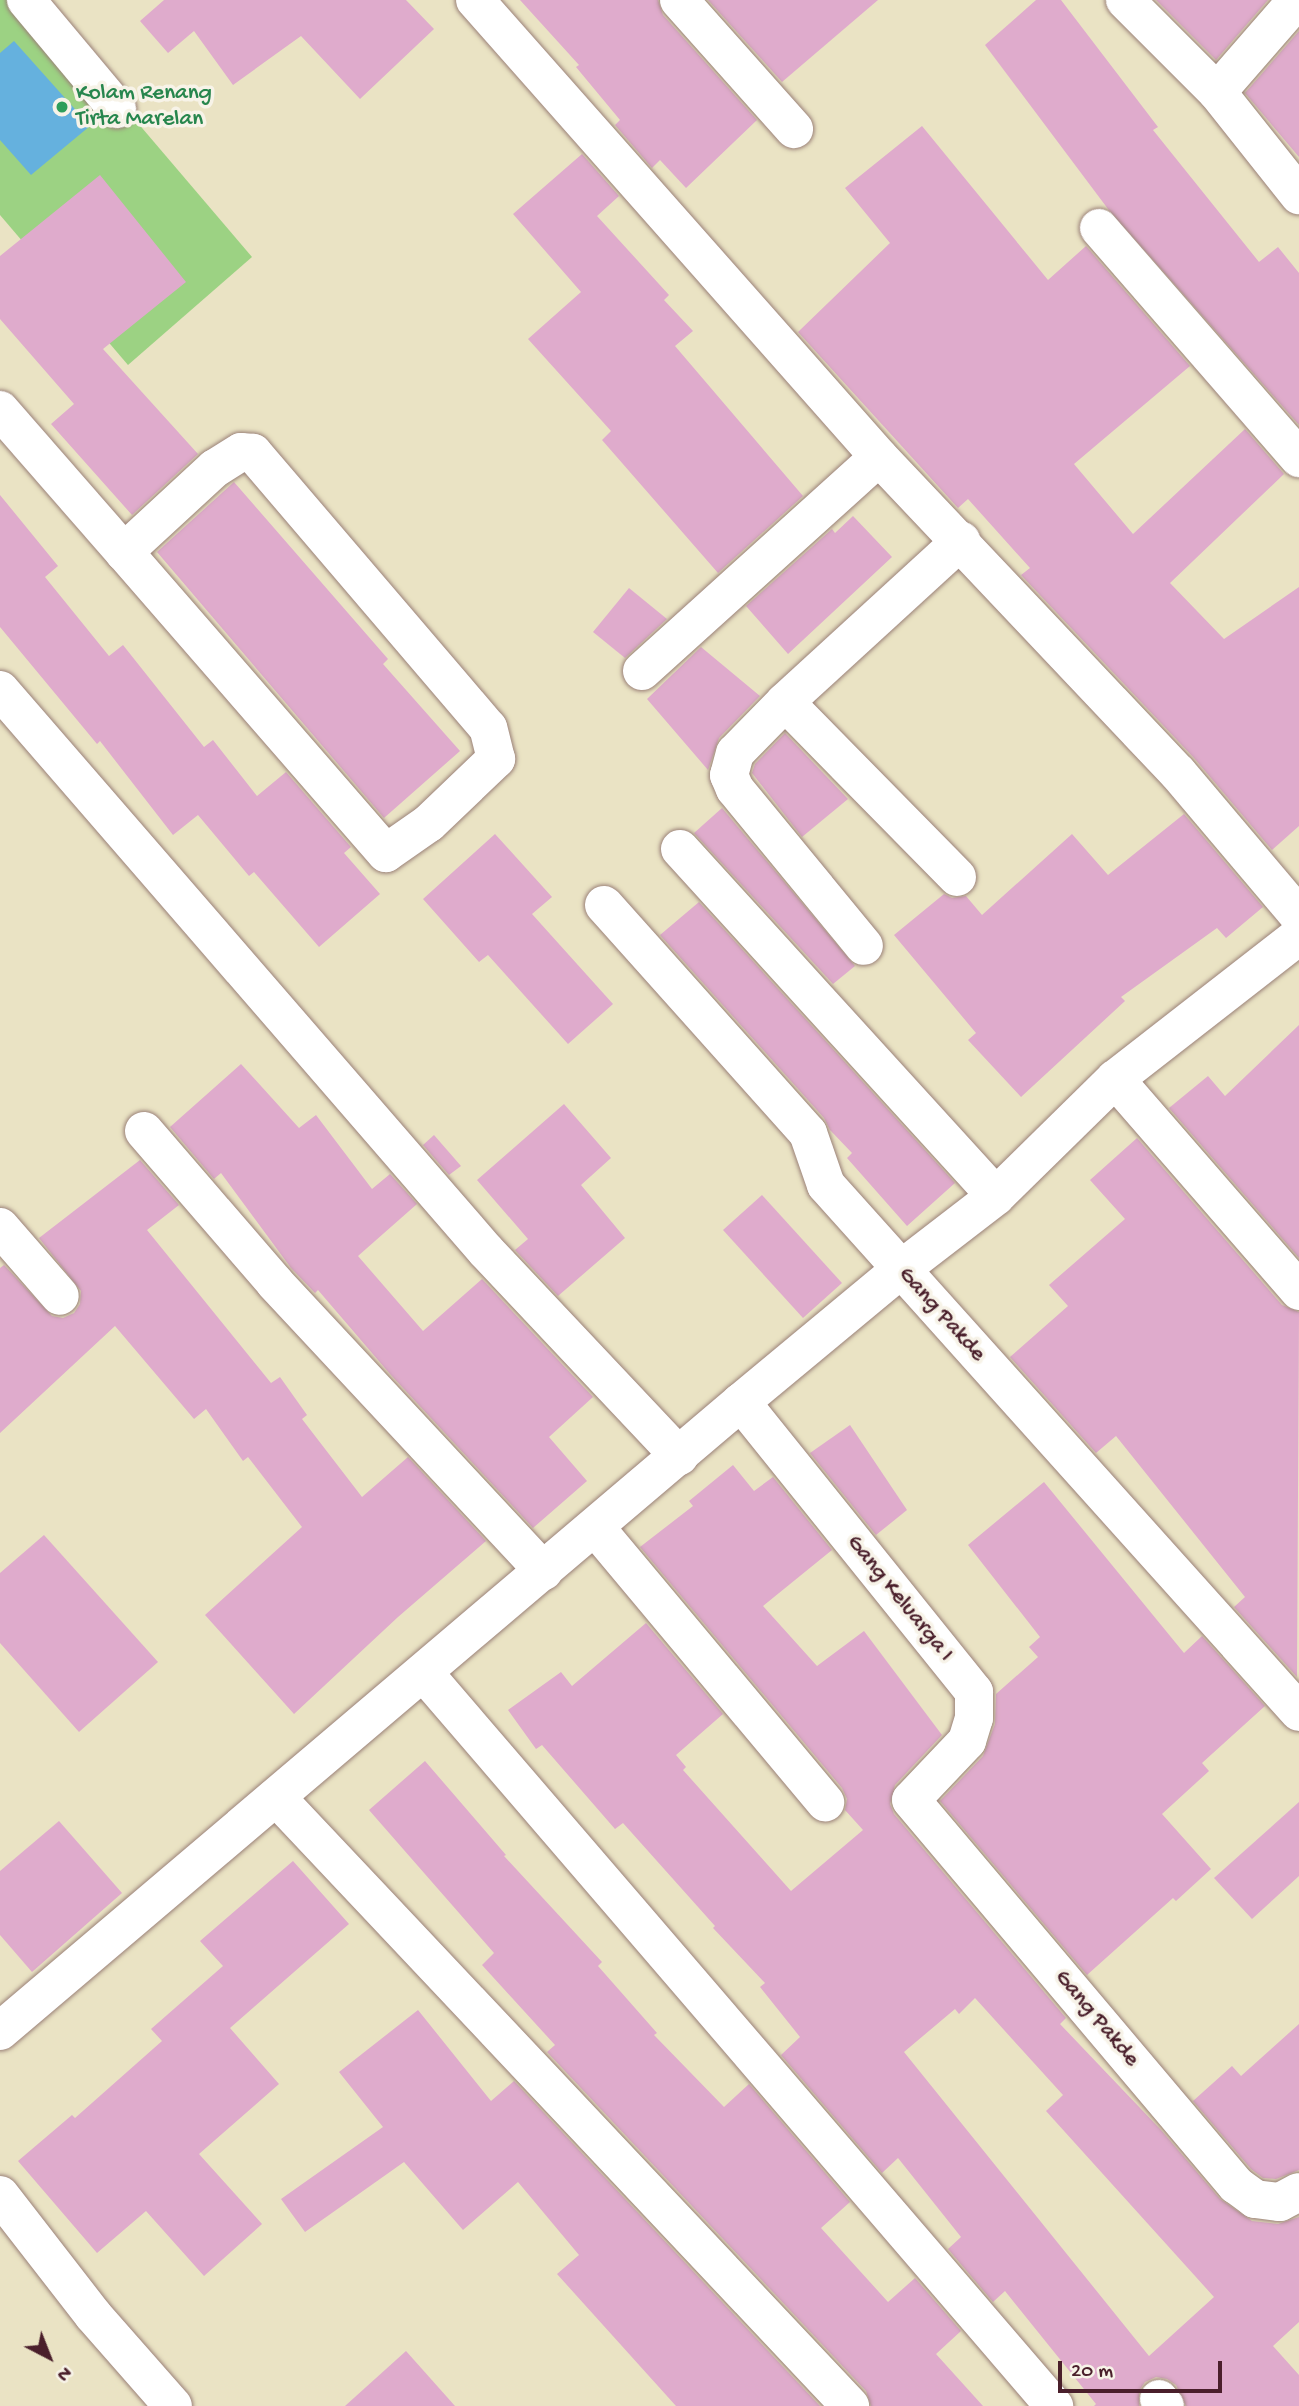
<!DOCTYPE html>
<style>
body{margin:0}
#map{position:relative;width:1299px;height:2406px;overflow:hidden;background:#eae3c4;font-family:"Gochi Hand",sans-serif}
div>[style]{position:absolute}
.green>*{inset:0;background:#9cd283}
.water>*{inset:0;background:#65b1de}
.building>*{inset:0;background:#dfabcc}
.roads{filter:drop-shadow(0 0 2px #9a8178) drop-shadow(0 0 2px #9a8178)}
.minor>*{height:38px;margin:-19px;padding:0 19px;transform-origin:19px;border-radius:19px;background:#fff}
.dots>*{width:19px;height:19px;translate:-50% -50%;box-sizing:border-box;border:4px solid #f7f3e8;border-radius:50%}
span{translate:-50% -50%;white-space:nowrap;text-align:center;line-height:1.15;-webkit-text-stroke:7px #f7f3e8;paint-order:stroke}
.leisure-label{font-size:23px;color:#27864d}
.left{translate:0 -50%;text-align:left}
.street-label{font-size:23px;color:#4a1f2b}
.north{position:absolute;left:14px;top:2322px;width:70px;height:70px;-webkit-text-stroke:5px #f7f3e8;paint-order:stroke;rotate:138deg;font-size:19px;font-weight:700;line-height:28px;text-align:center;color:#4a1f2b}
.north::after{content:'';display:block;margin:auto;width:24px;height:32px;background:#4a1f2b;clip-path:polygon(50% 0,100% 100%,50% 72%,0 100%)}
.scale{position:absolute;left:1058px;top:2361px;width:164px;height:32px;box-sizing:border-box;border:4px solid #4a1f2b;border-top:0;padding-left:9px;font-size:21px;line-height:24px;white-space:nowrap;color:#4a1f2b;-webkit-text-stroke:5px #f7f3e8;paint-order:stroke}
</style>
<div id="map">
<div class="green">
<i style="clip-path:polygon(0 0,33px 0,252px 257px,128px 365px,0 215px)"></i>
</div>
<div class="water">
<i style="clip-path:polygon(14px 41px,90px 126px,31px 175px,0 140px,0 53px)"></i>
</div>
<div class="building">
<i style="clip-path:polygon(164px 0,406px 0,434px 29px,360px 99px,301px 36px,233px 85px,194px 31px,168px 53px,140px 21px)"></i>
<i style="clip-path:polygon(520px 0,658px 0,663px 15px,757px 120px,686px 188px,660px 160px,652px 168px,615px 125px,620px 120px,576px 67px,579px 65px)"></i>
<i style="clip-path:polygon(708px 0,878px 0,782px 82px)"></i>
<i style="clip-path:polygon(1036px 0,1061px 0,1158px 127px,1153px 130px,1259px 262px,1278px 247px,1299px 273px,1299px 425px,1108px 209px,985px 45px)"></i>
<i style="clip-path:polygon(1156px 0,1268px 0,1216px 60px)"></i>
<i style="clip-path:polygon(1299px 31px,1299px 157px,1245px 93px)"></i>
<i style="clip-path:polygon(922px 126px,1048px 280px,1086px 246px,1190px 366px,1074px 464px,1133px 534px,1245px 429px,1284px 474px,1170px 583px,1224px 639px,1299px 587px,1299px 826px,1272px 850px,1194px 758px,1021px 575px,1030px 568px,968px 499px,958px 508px,798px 332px,890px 243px,845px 188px)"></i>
<i style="clip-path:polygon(582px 154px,619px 196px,597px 216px,669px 295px,664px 300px,693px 331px,675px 346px,803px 496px,718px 573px,602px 440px,611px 431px,528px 339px,581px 292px,513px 214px)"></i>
<i style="clip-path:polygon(100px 175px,186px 282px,103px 349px,198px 454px,132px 515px,51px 424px,74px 404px,0 319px,0 256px)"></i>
<i style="clip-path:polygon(234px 482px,388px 659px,383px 664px,460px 751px,384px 818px,157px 552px)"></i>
<i style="clip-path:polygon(0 495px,58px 566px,45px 577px,109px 656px,123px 645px,204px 747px,213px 740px,257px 796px,286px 772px,351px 847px,344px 853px,380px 894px,319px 947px,254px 872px,249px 876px,198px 815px,173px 835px,100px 741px,97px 744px,0 627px)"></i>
<i style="clip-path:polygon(853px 516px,892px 557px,788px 654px,746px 606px,832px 529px,835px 533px)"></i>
<i style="clip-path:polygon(629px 588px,667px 619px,625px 658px,593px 632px)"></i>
<i style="clip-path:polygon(701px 647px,760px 696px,719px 738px,708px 770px,647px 699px)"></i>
<i style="clip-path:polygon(785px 733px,848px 799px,802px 837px,752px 773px,755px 764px)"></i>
<i style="clip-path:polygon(722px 808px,855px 966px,833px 984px,694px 833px)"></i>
<i style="clip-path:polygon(1184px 814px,1263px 907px,1226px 938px,1217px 928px,1121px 997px,1125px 1001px,1021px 1097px,968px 1040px,976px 1033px,894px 935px,944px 894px,952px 898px,966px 896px,982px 915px,1072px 834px,1108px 875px)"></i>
<i style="clip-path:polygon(495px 834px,552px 897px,532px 914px,613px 1004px,568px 1044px,488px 955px,479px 962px,423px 899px)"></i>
<i style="clip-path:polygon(699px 902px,955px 1183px,907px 1226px,847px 1158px,852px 1153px,830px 1130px,824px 1118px,660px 935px)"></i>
<i style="clip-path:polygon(1299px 1025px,1299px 1258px,1169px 1108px,1208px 1076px,1225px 1096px)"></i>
<i style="clip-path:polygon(241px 1064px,299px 1128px,316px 1115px,372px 1189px,390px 1174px,417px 1204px,358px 1256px,423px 1331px,482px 1279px,593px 1397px,549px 1437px,587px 1481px,533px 1528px,390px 1374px,318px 1290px,315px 1293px,291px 1268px,221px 1173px,214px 1179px,170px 1127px)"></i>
<i style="clip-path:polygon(564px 1104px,611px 1158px,581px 1185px,625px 1238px,558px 1296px,515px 1250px,528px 1239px,477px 1180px)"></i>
<i style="clip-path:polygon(434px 1135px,461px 1166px,449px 1175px,423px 1145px)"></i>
<i style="clip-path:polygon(1137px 1138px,1282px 1305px,1299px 1312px,1297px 1677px,1234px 1607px,1245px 1597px,1116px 1436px,1096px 1453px,1010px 1357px,1068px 1306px,1049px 1285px,1125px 1219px,1090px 1180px)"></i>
<i style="clip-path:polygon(140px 1160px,179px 1205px,147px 1230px,271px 1383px,280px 1377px,307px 1415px,302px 1419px,362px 1497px,408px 1457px,486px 1541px,398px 1617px,294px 1714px,205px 1615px,302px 1527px,248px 1457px,243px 1461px,206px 1409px,194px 1419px,115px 1326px,0 1433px,0 1268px,4px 1265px,52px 1316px,63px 1318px,74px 1313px,80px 1304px,81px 1291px,39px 1238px)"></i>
<i style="clip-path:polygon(762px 1195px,842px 1283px,803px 1318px,723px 1230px)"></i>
<i style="clip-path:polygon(850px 1425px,907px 1510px,876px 1535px,810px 1453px)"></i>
<i style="clip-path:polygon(evenodd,733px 1465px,754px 1491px,773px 1477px,832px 1550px,763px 1606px,817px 1666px,864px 1631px,942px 1735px,895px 1785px,890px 1804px,894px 1814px,1066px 2018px,1060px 2024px,1161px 2130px,1220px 2199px,1252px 2221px,1278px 2224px,1299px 2217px,1299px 2322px,1273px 2346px,1299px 2375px,1299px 2406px,1186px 2406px,1176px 2385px,1167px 2379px,1156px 2377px,1145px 2382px,1139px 2391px,1139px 2406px,1094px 2406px,1096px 2404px,1005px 2291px,993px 2302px,948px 2249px,961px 2237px,898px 2158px,882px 2173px,781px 2055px,800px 2037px,760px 1987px,765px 1983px,713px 1928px,715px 1926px,623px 1823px,615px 1829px,542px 1745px,536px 1749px,508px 1710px,561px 1672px,572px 1686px,646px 1623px,723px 1714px,676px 1755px,686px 1767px,683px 1770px,791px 1891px,863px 1830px,845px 1810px,847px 1799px,842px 1788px,640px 1547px,693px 1506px,689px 1501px,733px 1465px,975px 1998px,1063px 2095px,1046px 2111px,1214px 2297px,1149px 2356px,904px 2052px,955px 2009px,959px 2014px,975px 1998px)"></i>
<i style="clip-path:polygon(1044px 1482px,1184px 1653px,1202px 1636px,1265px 1706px,1202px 1763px,1209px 1771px,1162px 1814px,1211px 1869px,1176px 1901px,1173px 1898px,1087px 1975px,940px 1801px,983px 1756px,995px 1724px,996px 1694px,1038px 1657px,1029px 1647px,1040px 1637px,968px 1545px)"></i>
<i style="clip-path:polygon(44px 1535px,158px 1662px,79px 1732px,0 1643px,0 1573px)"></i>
<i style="clip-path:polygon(425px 1761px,506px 1855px,504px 1856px,602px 1962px,598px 1966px,657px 2033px,654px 2035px,724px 2107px,749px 2084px,850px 2202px,821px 2228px,888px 2302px,915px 2278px,961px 2331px,936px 2354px,983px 2406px,871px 2406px,866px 2391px,547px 2052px,555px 2045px,482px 1965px,494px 1953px,369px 1810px)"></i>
<i style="clip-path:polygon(1299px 1802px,1299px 1876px,1252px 1919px,1214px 1878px)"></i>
<i style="clip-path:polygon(59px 1821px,122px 1893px,32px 1972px,0 1935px,0 1871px)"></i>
<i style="clip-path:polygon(293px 1861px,349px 1924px,230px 2028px,279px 2084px,199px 2154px,262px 2224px,204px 2276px,146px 2211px,97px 2253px,18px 2161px,72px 2115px,75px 2118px,162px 2041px,151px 2029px,223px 1966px,200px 1941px)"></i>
<i style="clip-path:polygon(418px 2010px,491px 2101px,514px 2081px,820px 2406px,676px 2406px,557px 2274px,579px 2255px,518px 2182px,463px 2230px,404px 2162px,305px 2232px,281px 2199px,383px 2127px,339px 2072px)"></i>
<i style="clip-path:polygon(1299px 2024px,1299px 2170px,1276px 2179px,1263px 2178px,1251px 2169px,1193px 2101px,1232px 2066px,1241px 2076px)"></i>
<i style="clip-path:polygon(406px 2351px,455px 2406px,345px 2406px)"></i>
</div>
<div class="roads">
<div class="minor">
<i style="left:26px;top:0;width:142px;rotate:50.1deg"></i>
<i style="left:475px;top:0;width:610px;rotate:48.52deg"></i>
<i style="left:879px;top:457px;width:435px;rotate:46.6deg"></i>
<i style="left:1178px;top:773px;width:187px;rotate:49.8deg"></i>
<i style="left:679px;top:0;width:173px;rotate:48.3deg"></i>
<i style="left:1125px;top:0;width:130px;rotate:45deg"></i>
<i style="left:1217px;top:92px;width:132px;rotate:51.5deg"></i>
<i style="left:1217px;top:92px;width:122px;rotate:-49deg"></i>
<i style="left:1099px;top:228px;width:305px;rotate:49deg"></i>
<i style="left:0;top:410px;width:189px;rotate:48.9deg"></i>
<i style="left:124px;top:552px;width:399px;rotate:49deg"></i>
<i style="left:386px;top:853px;width:52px;rotate:-34.9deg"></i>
<i style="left:429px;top:823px;width:93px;rotate:-43.7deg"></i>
<i style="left:496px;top:759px;width:32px;rotate:-104deg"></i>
<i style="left:488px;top:728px;width:362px;rotate:-130.5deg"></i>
<i style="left:253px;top:453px;width:12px;rotate:-175deg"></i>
<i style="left:241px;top:452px;width:31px;rotate:148deg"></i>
<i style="left:215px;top:468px;width:124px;rotate:137.3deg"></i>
<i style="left:642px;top:671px;width:319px;rotate:-42.1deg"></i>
<i style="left:0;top:690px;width:742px;rotate:49.1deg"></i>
<i style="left:486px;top:1251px;width:282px;rotate:46.7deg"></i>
<i style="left:785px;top:702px;width:71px;rotate:134.4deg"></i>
<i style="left:735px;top:753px;width:23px;rotate:105deg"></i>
<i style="left:729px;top:775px;width:15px;rotate:67deg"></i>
<i style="left:735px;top:789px;width:203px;rotate:50.6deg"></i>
<i style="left:680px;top:849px;width:469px;rotate:47.7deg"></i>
<i style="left:957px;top:877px;width:245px;rotate:-134.5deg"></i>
<i style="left:785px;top:702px;width:239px;rotate:-42.5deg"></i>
<i style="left:604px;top:905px;width:306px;rotate:48.2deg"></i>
<i style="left:808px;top:1133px;width:55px;rotate:70.9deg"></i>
<i style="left:826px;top:1185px;width:708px;rotate:48.09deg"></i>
<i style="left:1115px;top:1079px;width:281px;rotate:49deg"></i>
<i style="left:144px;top:1131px;width:201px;rotate:49.2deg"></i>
<i style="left:275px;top:1283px;width:394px;rotate:47deg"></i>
<i style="left:0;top:1227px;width:91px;rotate:49deg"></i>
<i style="left:741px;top:1402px;width:372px;rotate:51.2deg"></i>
<i style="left:974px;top:1692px;width:26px;rotate:90deg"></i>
<i style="left:974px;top:1718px;width:24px;rotate:107deg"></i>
<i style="left:967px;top:1741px;width:81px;rotate:133.5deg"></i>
<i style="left:911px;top:1800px;width:504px;rotate:49.83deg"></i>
<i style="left:1236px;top:2185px;width:24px;rotate:36deg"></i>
<i style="left:1255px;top:2199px;width:25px;rotate:7deg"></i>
<i style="left:1280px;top:2202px;width:21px;rotate:-28deg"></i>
<i style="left:595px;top:1527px;width:359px;rotate:50.1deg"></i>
<i style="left:424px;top:1673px;width:967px;rotate:49.32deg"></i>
<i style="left:276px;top:1797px;width:837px;rotate:46.69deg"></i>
<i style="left:0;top:2031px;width:972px;rotate:-40.33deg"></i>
<i style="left:741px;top:1402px;width:207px;rotate:-39.7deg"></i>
<i style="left:900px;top:1270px;width:121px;rotate:-37.6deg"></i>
<i style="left:996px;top:1196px;width:167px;rotate:-44.5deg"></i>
<i style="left:1115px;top:1079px;width:233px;rotate:-37.9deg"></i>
<i style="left:0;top:2195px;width:152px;rotate:52.2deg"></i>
<i style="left:93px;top:2315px;width:121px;rotate:48.7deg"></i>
<i style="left:1159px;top:2399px;width:9px;rotate:49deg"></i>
</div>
</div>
<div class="dots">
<i style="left:62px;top:107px;background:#2e9e5b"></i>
</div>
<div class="leisure-label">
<span class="left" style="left:76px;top:107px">Kolam Renang<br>Tirta Marelan</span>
</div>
<div class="street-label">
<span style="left:941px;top:1315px;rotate:48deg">Gang Pakde</span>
<span style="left:899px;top:1599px;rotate:51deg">Gang Keluarga I</span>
<span style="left:1096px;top:2019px;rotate:50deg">Gang Pakde</span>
</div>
<div class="north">N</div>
<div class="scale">20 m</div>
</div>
